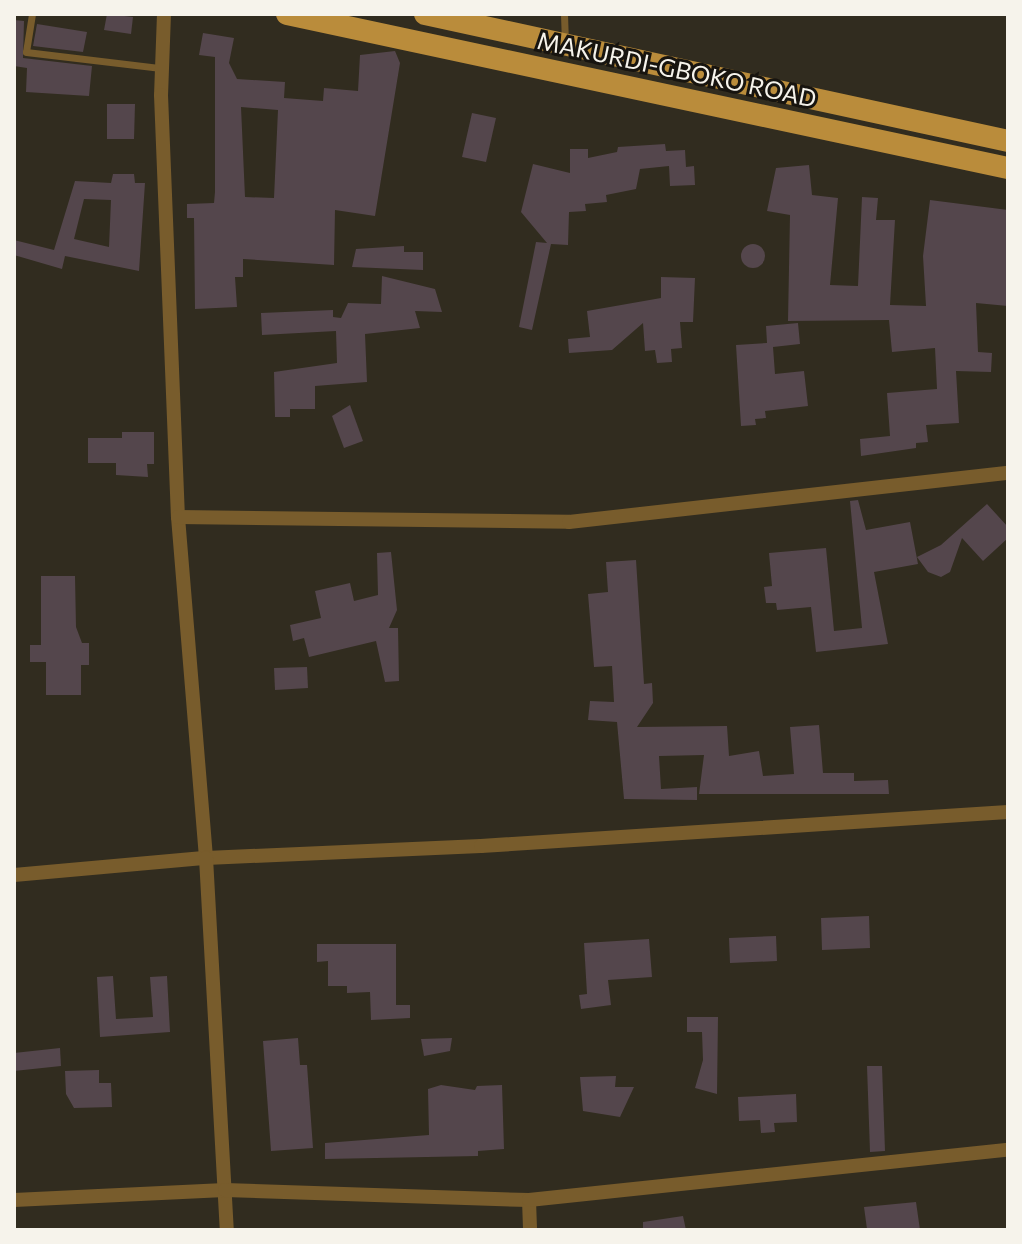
<!DOCTYPE html>
<style>
body{margin:0}
#map{position:relative;width:1022px;height:1244px;overflow:hidden;background:#312c1f;font-family:Commissioner,sans-serif}
div>[style]{position:absolute}
.building>*{inset:0;background:#54464c}
.round{border-radius:50%}
.lane>*{height:7px;margin:-3.5px;padding:0 3.5px;transform-origin:3.5px;border-radius:3.5px;background:#785c2c}
.street>*{height:14px;margin:-7px;padding:0 7px;transform-origin:7px;border-radius:7px;background:#785c2c}
.primary>*{height:22px;margin:-11px;padding:0 11px;transform-origin:11px;border-radius:11px;background:#ba8c3b}
span{translate:-50% -50%;white-space:nowrap;text-align:center;line-height:1.15;-webkit-text-stroke:6px #17140f;paint-order:stroke}
.street-label{font-size:24px;color:#f6f3eb}
.frame{position:absolute;inset:0;border:16px solid #f6f3eb;pointer-events:none}
</style>
<div id="map">
<div class="building">
<i style="clip-path:polygon(107px 14px,133px 17px,131px 34px,104px 30px)"></i>
<i style="clip-path:polygon(14px 20px,24px 21px,23px 58px,92px 66px,89px 96px,26px 92px,27px 68px,14px 66px)"></i>
<i style="clip-path:polygon(37px 24px,87px 32px,83px 52px,33px 46px)"></i>
<i style="clip-path:polygon(evenodd,203px 33px,234px 38px,229px 63px,237px 79px,285px 82px,284px 98px,323px 101px,324px 88px,358px 91px,360px 55px,395px 51px,400px 63px,375px 216px,335px 210px,334px 265px,243px 259px,243px 277px,235px 277px,237px 307px,195px 309px,194px 218px,187px 218px,187px 204px,214px 203px,215px 192px,215px 57px,199px 55px,203px 33px,241px 107px,278px 110px,274px 198px,245px 197px,241px 107px)"></i>
<i style="clip-path:polygon(107px 104px,135px 104px,134px 139px,107px 139px)"></i>
<i style="clip-path:polygon(472px 113px,496px 118px,486px 162px,462px 157px)"></i>
<i style="clip-path:polygon(665px 144px,666px 151px,685px 150px,686px 167px,694px 166px,695px 185px,670px 186px,669px 166px,640px 169px,636px 189px,606px 195px,607px 202px,585px 204px,586px 211px,569px 212px,568px 245px,551px 244px,532px 330px,519px 327px,536px 242px,547px 243px,521px 212px,533px 164px,570px 173px,570px 149px,588px 149px,588px 158px,617px 152px,618px 147px)"></i>
<i style="clip-path:polygon(809px 165px,812px 195px,838px 198px,830px 285px,858px 286px,862px 197px,878px 198px,876px 220px,895px 220px,890px 305px,926px 306px,923px 256px,930px 200px,1008px 210px,1008px 306px,976px 303px,978px 352px,992px 353px,991px 372px,956px 371px,959px 423px,926px 425px,928px 442px,916px 443px,916px 448px,861px 456px,860px 439px,890px 436px,887px 393px,937px 389px,935px 348px,892px 352px,889px 320px,788px 321px,790px 215px,767px 211px,776px 168px)"></i>
<i style="clip-path:polygon(evenodd,113px 174px,134px 174px,135px 183px,145px 183px,139px 271px,65px 256px,62px 269px,14px 255px,14px 240px,54px 250px,75px 181px,111px 183px,113px 174px,84px 199px,111px 200px,109px 247px,74px 239px,84px 199px)"></i>
<i class="round" style="left:741px;top:244px;width:24px;height:24px"></i>
<i style="clip-path:polygon(404px 246px,404px 252px,423px 252px,423px 270px,352px 267px,356px 249px)"></i>
<i style="clip-path:polygon(382px 276px,435px 289px,442px 312px,415px 311px,420px 328px,365px 334px,367px 382px,315px 386px,315px 409px,290px 409px,290px 417px,275px 417px,274px 372px,337px 363px,336px 331px,262px 335px,261px 313px,333px 310px,333px 317px,341px 318px,348px 303px,381px 304px)"></i>
<i style="clip-path:polygon(661px 277px,695px 278px,693px 322px,680px 322px,682px 348px,671px 349px,672px 362px,657px 363px,655px 350px,645px 351px,643px 323px,612px 350px,569px 353px,568px 339px,590px 337px,587px 311px,661px 298px)"></i>
<i style="clip-path:polygon(798px 323px,800px 344px,773px 347px,775px 374px,804px 371px,808px 406px,765px 411px,766px 418px,755px 419px,756px 425px,741px 426px,736px 345px,767px 343px,766px 326px)"></i>
<i style="clip-path:polygon(350px 405px,363px 441px,344px 448px,332px 416px)"></i>
<i style="clip-path:polygon(122px 432px,154px 432px,154px 464px,147px 464px,148px 477px,116px 475px,116px 463px,88px 463px,88px 438px,122px 438px)"></i>
<i style="clip-path:polygon(858px 500px,866px 530px,910px 522px,918px 564px,874px 572px,888px 644px,816px 652px,811px 607px,777px 610px,776px 603px,766px 603px,764px 587px,772px 586px,769px 553px,826px 548px,834px 631px,862px 628px,850px 501px)"></i>
<i style="clip-path:polygon(987px 504px,1008px 527px,1008px 538px,983px 561px,962px 538px,950px 572px,941px 577px,928px 572px,917px 557px,941px 545px)"></i>
<i style="clip-path:polygon(391px 552px,397px 610px,389px 628px,398px 628px,399px 681px,385px 682px,376px 641px,309px 657px,304px 638px,293px 641px,290px 625px,321px 618px,315px 591px,350px 583px,354px 601px,378px 595px,377px 553px)"></i>
<i style="clip-path:polygon(636px 560px,644px 684px,652px 683px,653px 703px,637px 727px,727px 726px,729px 756px,759px 751px,763px 776px,794px 774px,790px 727px,819px 725px,823px 773px,854px 773px,854px 781px,888px 780px,889px 794px,699px 794px,704px 755px,659px 756px,661px 789px,697px 787px,697px 800px,624px 799px,617px 722px,588px 720px,590px 701px,614px 702px,612px 666px,594px 667px,588px 594px,608px 592px,606px 562px)"></i>
<i style="clip-path:polygon(41px 576px,75px 576px,76px 627px,82px 643px,89px 643px,89px 665px,81px 665px,81px 695px,46px 695px,46px 662px,30px 662px,30px 645px,41px 645px)"></i>
<i style="clip-path:polygon(307px 667px,308px 688px,275px 690px,274px 668px)"></i>
<i style="clip-path:polygon(869px 916px,870px 948px,822px 950px,821px 918px)"></i>
<i style="clip-path:polygon(776px 936px,777px 961px,730px 963px,729px 938px)"></i>
<i style="clip-path:polygon(649px 939px,652px 977px,608px 980px,611px 1005px,581px 1009px,579px 995px,587px 994px,584px 943px)"></i>
<i style="clip-path:polygon(317px 944px,396px 944px,396px 1005px,410px 1005px,410px 1018px,371px 1020px,370px 992px,347px 993px,347px 986px,328px 986px,328px 961px,317px 962px)"></i>
<i style="clip-path:polygon(113px 976px,116px 1019px,153px 1017px,150px 977px,167px 976px,170px 1032px,100px 1037px,97px 977px)"></i>
<i style="clip-path:polygon(687px 1017px,718px 1017px,717px 1094px,695px 1088px,703px 1060px,702px 1032px,687px 1032px)"></i>
<i style="clip-path:polygon(298px 1038px,300px 1065px,307px 1065px,313px 1148px,271px 1151px,263px 1041px)"></i>
<i style="clip-path:polygon(452px 1038px,450px 1051px,424px 1056px,421px 1039px)"></i>
<i style="clip-path:polygon(60px 1048px,61px 1066px,14px 1071px,14px 1053px)"></i>
<i style="clip-path:polygon(867px 1066px,882px 1066px,885px 1151px,870px 1152px)"></i>
<i style="clip-path:polygon(99px 1070px,99px 1083px,111px 1083px,112px 1107px,74px 1108px,66px 1094px,65px 1071px)"></i>
<i style="clip-path:polygon(616px 1076px,615px 1087px,634px 1087px,620px 1117px,583px 1111px,580px 1077px)"></i>
<i style="clip-path:polygon(441px 1085px,475px 1090px,477px 1086px,502px 1085px,504px 1149px,478px 1151px,478px 1156px,325px 1159px,325px 1143px,429px 1135px,428px 1089px)"></i>
<i style="clip-path:polygon(796px 1094px,797px 1122px,774px 1123px,775px 1132px,761px 1133px,760px 1120px,739px 1121px,738px 1097px)"></i>
<i style="clip-path:polygon(916px 1202px,920px 1230px,867px 1229px,864px 1207px)"></i>
<i style="clip-path:polygon(683px 1216px,686px 1230px,643px 1230px,643px 1222px)"></i>
</div>
<div class="lane">
<i style="left:32px;top:14px;width:38px;rotate:99deg"></i>
<i style="left:26px;top:52px;width:136px;rotate:6.8deg"></i>
<i style="left:564px;top:14px;width:28px;rotate:88deg"></i>
</div>
<div class="street">
<i style="left:164px;top:14px;width:81px;rotate:92.1deg"></i>
<i style="left:161px;top:95px;width:422px;rotate:87.7deg"></i>
<i style="left:178px;top:517px;width:342px;rotate:85.3deg"></i>
<i style="left:206px;top:858px;width:275px;rotate:-2.5deg"></i>
<i style="left:481px;top:846px;width:528px;rotate:-3.69deg"></i>
<i style="left:178px;top:517px;width:391px;rotate:0.7deg"></i>
<i style="left:569px;top:522px;width:442px;rotate:-6.4deg"></i>
<i style="left:14px;top:875px;width:193px;rotate:-5.1deg"></i>
<i style="left:206px;top:858px;width:373px;rotate:86.8deg"></i>
<i style="left:14px;top:1200px;width:211px;rotate:-2.7deg"></i>
<i style="left:225px;top:1190px;width:304px;rotate:1.9deg"></i>
<i style="left:529px;top:1200px;width:30px;rotate:88deg"></i>
<i style="left:529px;top:1200px;width:482px;rotate:-6deg"></i>
</div>
<div class="primary">
<i style="left:287px;top:14px;width:737px;rotate:12.06deg"></i>
<i style="left:425px;top:14px;width:597px;rotate:12.29deg"></i>
</div>
<div class="street-label">
<span style="left:677px;top:69px;rotate:12deg">MAKURDI-GBOKO ROAD</span>
</div>
<div class="frame"></div>
</div>
